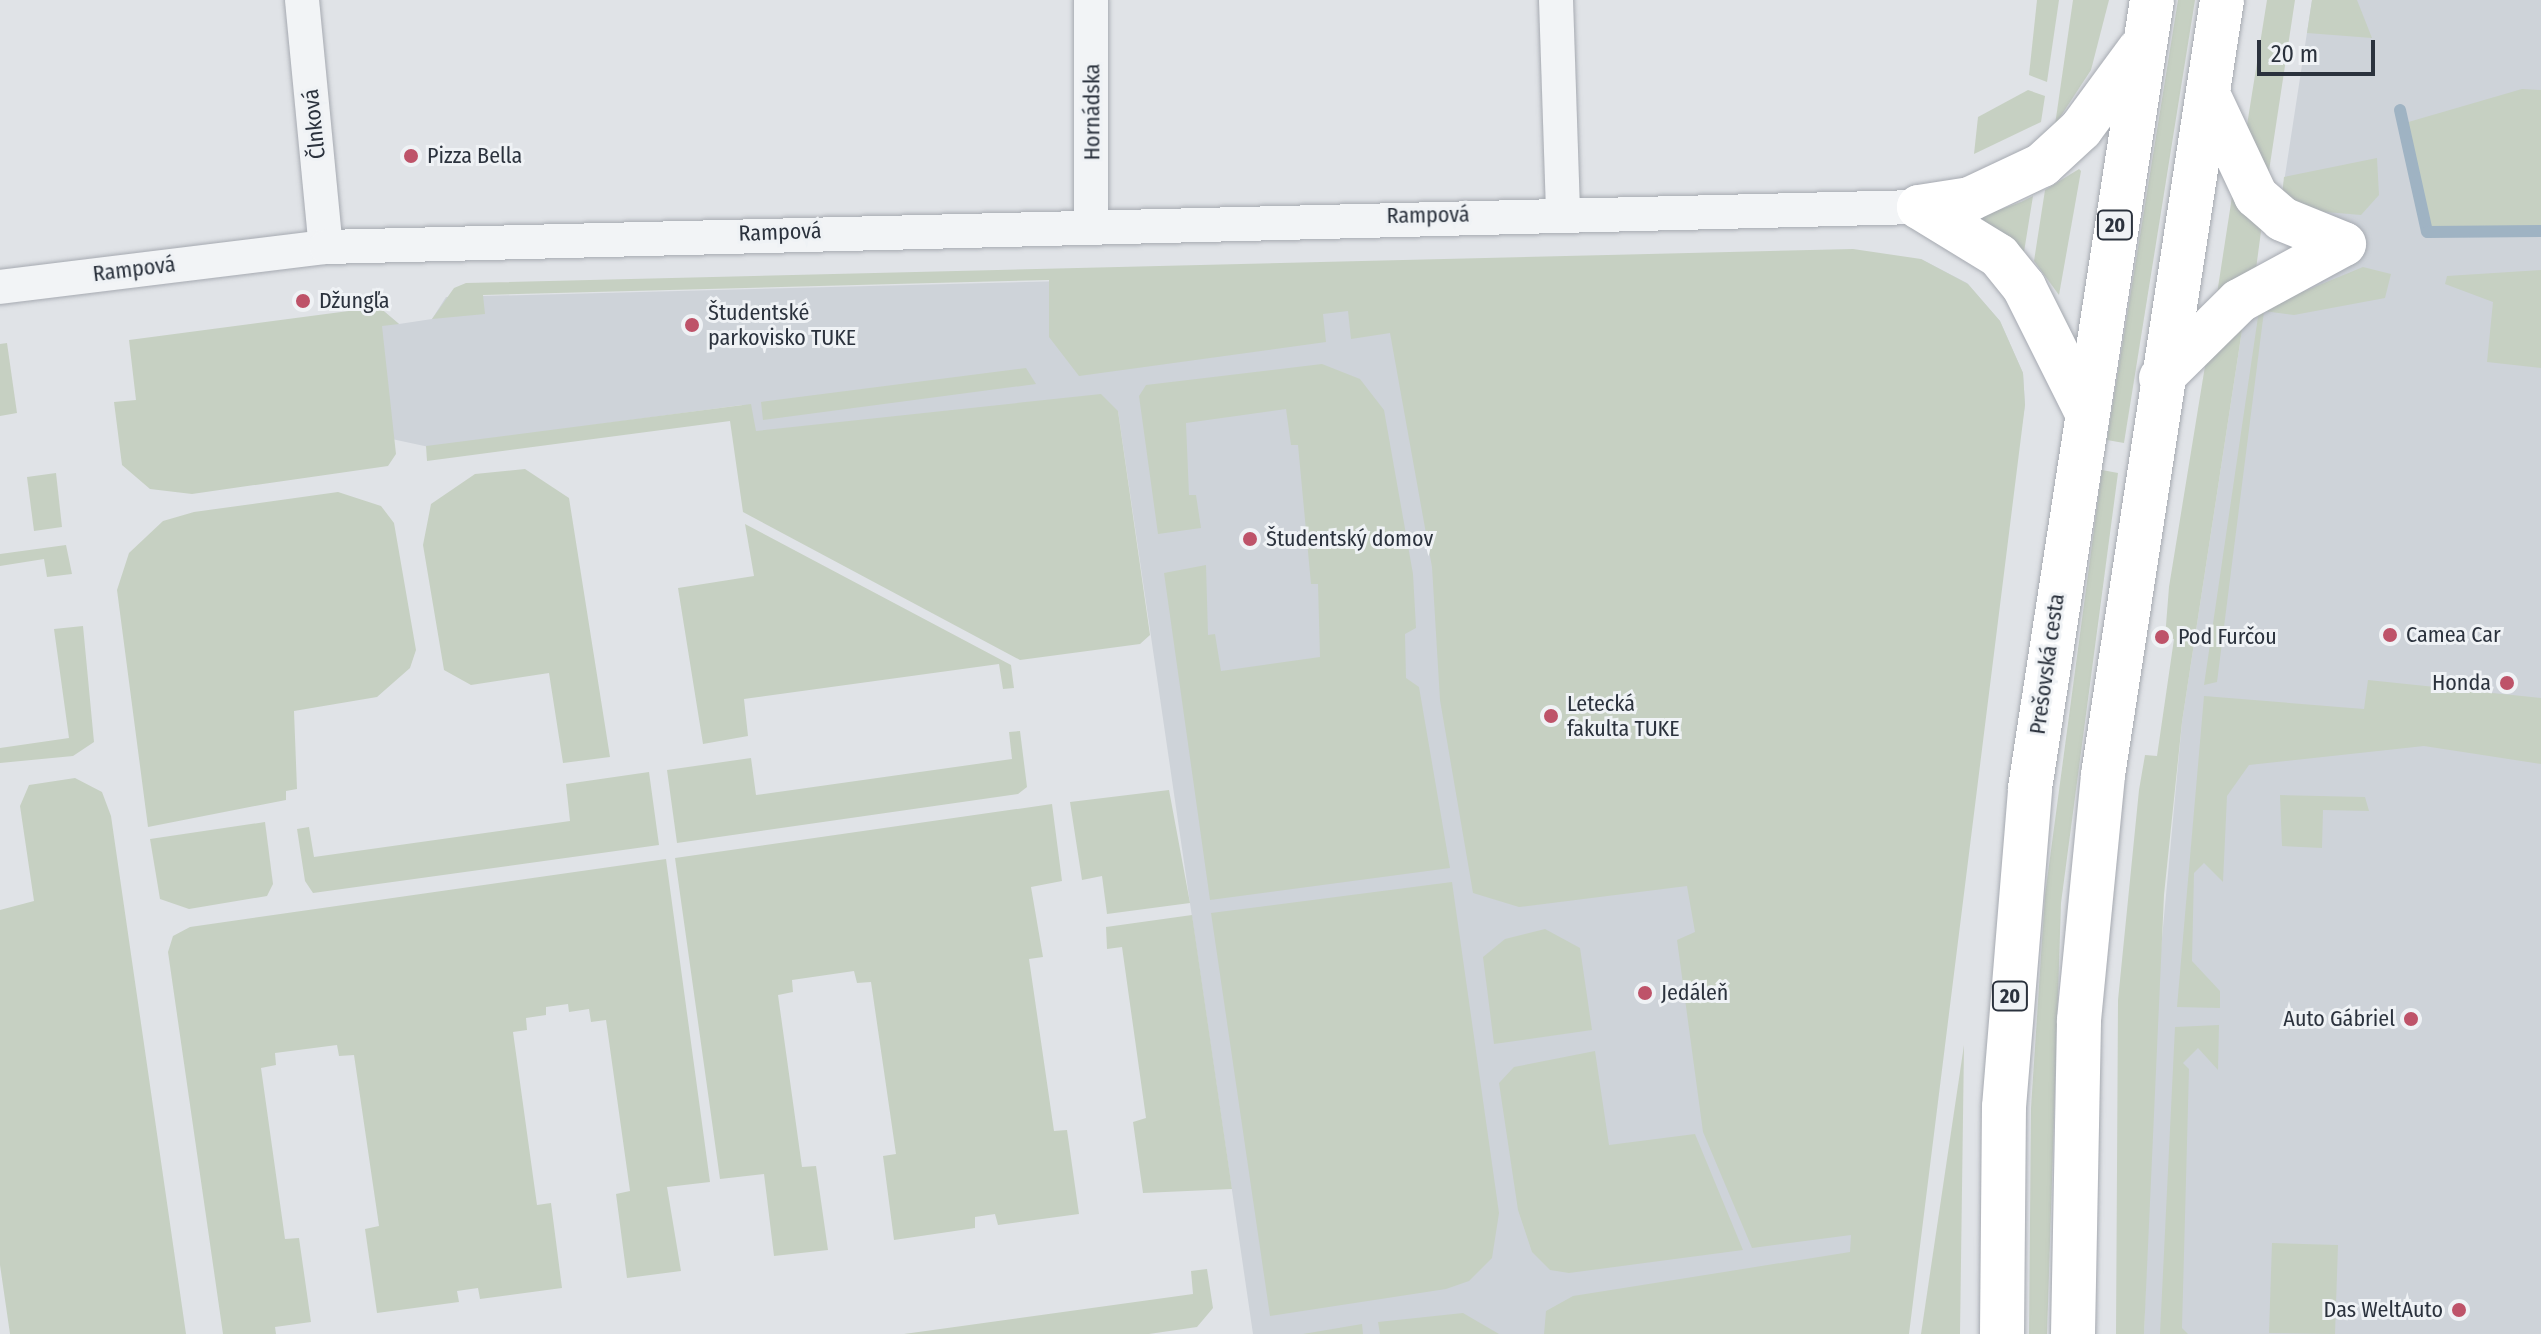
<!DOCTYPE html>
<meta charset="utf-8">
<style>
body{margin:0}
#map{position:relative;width:2541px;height:1334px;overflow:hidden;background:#e0e3e7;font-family:"Fira Sans Condensed",sans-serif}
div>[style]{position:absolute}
.built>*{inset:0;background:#ced3d9}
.green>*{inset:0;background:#c6d0c2}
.stream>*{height:12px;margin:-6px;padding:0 6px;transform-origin:6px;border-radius:6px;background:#9fb3c3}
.roads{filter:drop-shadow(0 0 2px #a6aab1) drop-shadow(0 0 2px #a6aab1)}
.minor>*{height:34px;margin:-17px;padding:0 17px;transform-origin:17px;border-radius:17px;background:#f2f4f6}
.trunk>*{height:44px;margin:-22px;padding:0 22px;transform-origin:22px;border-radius:22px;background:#fff}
.dots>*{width:22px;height:22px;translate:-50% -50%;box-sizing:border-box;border:4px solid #eff2f5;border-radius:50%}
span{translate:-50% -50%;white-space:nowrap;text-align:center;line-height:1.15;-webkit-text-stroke:6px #eff2f5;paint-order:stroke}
.shield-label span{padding:2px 6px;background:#eff2f5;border:2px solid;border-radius:6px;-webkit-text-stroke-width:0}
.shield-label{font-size:20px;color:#2b323d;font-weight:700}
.street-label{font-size:22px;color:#2b323d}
.poi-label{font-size:22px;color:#2b323d}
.left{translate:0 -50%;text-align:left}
.right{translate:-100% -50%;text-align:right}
.scale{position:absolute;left:2257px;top:40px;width:118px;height:36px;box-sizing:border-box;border:4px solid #2b323d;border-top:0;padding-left:10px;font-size:24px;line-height:28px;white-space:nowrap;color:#2b323d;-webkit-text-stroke:6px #eff2f5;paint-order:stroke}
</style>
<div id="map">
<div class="built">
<i style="clip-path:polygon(2312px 0,2541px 0,2541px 1334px,2144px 1334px,2155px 1014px,2182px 722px,2244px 317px,2306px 278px,2282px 195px)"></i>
<i style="clip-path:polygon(1921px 259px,1967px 283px,2000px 321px,2023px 373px,2025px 405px,1884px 1334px,1253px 1334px,1118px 411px,749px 446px,742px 405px,429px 447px,378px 436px,379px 307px,399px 324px,432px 319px,446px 297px)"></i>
</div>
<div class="green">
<i style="clip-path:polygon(2037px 0,2059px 0,2047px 82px,2029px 75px)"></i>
<i style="clip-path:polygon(2073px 0,2109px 0,2091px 70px,2055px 125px)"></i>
<i style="clip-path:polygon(2178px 0,2195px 0,2124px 443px,2107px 440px)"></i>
<i style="clip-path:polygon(2267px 0,2295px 0,2267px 184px,2247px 125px)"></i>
<i style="clip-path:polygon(2312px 0,2357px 0,2372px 38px,2307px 33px)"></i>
<i style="clip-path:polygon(2522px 89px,2541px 90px,2541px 229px,2432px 232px,2405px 123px)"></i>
<i style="clip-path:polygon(2028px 90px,2045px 96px,2041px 122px,1974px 154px,1978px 117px)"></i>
<i style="clip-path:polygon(2377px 158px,2379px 195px,2361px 215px,2314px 211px,2282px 195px,2284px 177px)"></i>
<i style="clip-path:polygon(2079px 169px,2081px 171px,2059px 295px,2034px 261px,2045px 190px)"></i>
<i style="clip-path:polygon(2233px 190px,2262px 224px,2256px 269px,2215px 307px)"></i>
<i style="clip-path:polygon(2033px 196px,2024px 252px,1979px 217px,2021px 202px)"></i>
<i style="clip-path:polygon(1853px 249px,1921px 259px,1968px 284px,2000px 321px,2023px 373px,2025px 405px,1909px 1334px,1544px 1334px,1546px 1311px,1573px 1296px,1850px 1252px,1851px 1235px,1752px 1248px,1703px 1132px,1677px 940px,1695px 932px,1687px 886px,1519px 907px,1473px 893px,1440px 700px,1432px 567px,1390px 333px,1351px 339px,1348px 311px,1323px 314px,1326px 342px,1079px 376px,1049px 337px,1049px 280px,483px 295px,485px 314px,432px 319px,454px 288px,466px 283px)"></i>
<i style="clip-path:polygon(2363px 267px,2391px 274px,2385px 298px,2294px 315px,2264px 311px,2217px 682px,2204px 685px,2259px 310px)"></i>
<i style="clip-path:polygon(2541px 270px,2541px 368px,2487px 362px,2493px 302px,2445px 284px,2447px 276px)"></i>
<i style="clip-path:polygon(379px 307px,399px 324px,382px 326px,396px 454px,388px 466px,192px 494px,150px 489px,122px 465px,114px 402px,136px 400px,129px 340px)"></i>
<i style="clip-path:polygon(2244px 317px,2182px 722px,2164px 895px,2144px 1334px,2116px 1334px,2118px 1000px,2139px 790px,2145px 755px,2157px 756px,2174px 639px,2165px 638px,2169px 587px,2205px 366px,2213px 345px)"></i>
<i style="clip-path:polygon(7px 343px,17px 413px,0 416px,0 344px)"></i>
<i style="clip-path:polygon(1322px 364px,1360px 379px,1384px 410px,1413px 574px,1416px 628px,1405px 634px,1406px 678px,1419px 687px,1450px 868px,1210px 900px,1164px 573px,1206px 565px,1208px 635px,1215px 634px,1221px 671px,1320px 657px,1318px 584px,1311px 584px,1298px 445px,1291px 445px,1286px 409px,1186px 423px,1189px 495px,1196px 495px,1201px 528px,1158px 534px,1139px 396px,1146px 385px)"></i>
<i style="clip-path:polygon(1026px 368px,1036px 384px,763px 420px,761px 402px)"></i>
<i style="clip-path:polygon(1101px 394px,1118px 411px,1150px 635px,1140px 644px,1020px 660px,743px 512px,730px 421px,427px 461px,426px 446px,751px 404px,756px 431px)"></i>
<i style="clip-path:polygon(525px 469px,569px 498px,610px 757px,563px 763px,549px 673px,471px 685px,444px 670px,423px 545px,431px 504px,475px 474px)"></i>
<i style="clip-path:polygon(2102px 470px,2118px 473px,2061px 903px,2047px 1334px,2029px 1334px,2031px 1108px,2045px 895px)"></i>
<i style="clip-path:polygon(56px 473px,62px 527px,34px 531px,27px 477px)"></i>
<i style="clip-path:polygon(338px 492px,381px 506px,394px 523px,416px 650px,410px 668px,377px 697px,294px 711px,297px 789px,286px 791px,286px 800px,148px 827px,117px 590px,129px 553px,163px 521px,194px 512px)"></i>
<i style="clip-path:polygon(745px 524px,1011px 665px,1014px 688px,1003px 689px,999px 664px,744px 699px,748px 736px,703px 744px,678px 588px,754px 576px)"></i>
<i style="clip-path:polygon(66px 545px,72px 574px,47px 577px,44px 559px,0 566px,0 554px)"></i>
<i style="clip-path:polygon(83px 626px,94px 742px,73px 756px,0 763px,0 748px,69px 738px,54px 629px)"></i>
<i style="clip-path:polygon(2368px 680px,2541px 698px,2541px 764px,2424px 746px,2249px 765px,2227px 796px,2223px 882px,2204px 863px,2194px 873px,2192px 961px,2220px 991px,2220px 1008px,2177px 1007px,2204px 696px,2364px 709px)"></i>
<i style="clip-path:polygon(1020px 731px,1027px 787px,1018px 794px,677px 843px,667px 770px,751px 758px,756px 795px,1012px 759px,1009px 732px)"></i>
<i style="clip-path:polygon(649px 772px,659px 845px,313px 893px,305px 881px,297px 829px,309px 827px,314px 857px,570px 821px,566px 784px)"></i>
<i style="clip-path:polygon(75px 778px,102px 792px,111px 816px,186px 1334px,10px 1334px,0 1265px,0 910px,34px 901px,20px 806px,29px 785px)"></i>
<i style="clip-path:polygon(1169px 790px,1190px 903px,1107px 914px,1102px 876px,1082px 880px,1070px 802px)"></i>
<i style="clip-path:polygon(2280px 795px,2365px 797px,2369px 811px,2323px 810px,2322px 848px,2282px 846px)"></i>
<i style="clip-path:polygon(1052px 804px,1062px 881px,1031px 887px,1043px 957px,1029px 959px,1054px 1131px,1067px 1130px,1079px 1214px,998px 1225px,995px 1214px,975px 1217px,975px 1228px,894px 1240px,883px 1156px,896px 1154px,871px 982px,857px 983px,854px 971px,792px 980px,793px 992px,778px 995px,802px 1167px,816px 1166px,828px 1250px,774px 1256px,764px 1174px,720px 1179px,675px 858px)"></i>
<i style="clip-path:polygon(265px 822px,273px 884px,267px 896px,189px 909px,160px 899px,150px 839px)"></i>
<i style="clip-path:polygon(666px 859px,710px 1182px,667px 1187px,681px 1271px,627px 1278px,616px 1194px,630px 1191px,606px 1020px,591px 1022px,589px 1009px,569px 1012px,568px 1004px,546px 1007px,546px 1015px,526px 1018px,527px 1030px,513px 1032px,537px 1205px,551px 1203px,562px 1288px,480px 1299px,478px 1288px,457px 1291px,459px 1302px,377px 1313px,365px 1229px,379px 1226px,354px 1055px,339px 1056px,337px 1045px,275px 1053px,276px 1065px,261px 1068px,285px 1239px,299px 1238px,311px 1322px,275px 1327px,276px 1334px,223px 1334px,168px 952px,173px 936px,190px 927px)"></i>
<i style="clip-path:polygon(1452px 882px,1499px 1213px,1492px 1258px,1469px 1281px,1446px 1289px,1270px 1316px,1211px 913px)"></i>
<i style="clip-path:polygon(1192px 915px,1232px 1189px,1143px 1193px,1133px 1122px,1146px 1118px,1122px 947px,1107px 949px,1106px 927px)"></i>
<i style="clip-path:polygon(1545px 929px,1580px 948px,1592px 1030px,1494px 1044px,1483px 957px,1505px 939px)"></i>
<i style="clip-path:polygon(2219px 1025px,2218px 1070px,2198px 1048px,2183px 1063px,2189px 1069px,2182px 1328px,2188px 1334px,2160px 1334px,2175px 1027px)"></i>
<i style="clip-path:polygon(1964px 1045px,1960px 1334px,1921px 1334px)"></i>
<i style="clip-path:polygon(1595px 1051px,1609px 1145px,1695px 1134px,1743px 1250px,1569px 1273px,1550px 1270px,1532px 1252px,1518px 1210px,1499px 1083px,1514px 1067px)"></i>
<i style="clip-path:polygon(2272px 1243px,2338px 1245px,2335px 1334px,2269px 1333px)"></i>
<i style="clip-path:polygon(1207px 1269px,1213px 1308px,1197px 1327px,1149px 1334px,904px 1334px,1193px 1294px,1191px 1271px)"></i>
<i style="clip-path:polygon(1463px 1313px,1499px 1334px,1380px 1334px,1378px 1322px)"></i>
<i style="clip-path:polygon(1362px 1324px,1363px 1334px,1303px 1334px)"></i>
</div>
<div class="stream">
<i style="left:2400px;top:110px;width:125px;rotate:77.5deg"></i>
<i style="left:2428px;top:232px;width:113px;rotate:-0.5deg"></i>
</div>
<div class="roads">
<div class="minor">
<i style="left:302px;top:0;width:248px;rotate:84.5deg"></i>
<i style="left:1091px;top:0;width:223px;rotate:90deg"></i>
<i style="left:1556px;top:0;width:212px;rotate:88.1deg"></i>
<i style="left:0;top:287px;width:328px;rotate:-7deg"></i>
<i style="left:326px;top:247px;width:1594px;rotate:-1.44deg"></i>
</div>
<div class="trunk">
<i style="left:2208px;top:94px;width:113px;rotate:64.8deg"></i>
<i style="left:2256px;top:196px;width:35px;rotate:41deg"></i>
<i style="left:2282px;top:219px;width:67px;rotate:22deg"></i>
<i style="left:1919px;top:207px;width:52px;rotate:-8.9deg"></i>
<i style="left:1970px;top:199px;width:80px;rotate:-25.3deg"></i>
<i style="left:2042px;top:165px;width:53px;rotate:-42.7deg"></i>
<i style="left:2081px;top:129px;width:98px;rotate:-53.7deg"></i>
<i style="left:1919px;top:207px;width:94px;rotate:31.5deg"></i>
<i style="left:1999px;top:256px;width:40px;rotate:51deg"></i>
<i style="left:2024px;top:287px;width:136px;rotate:63.4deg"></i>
<i style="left:2161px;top:378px;width:110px;rotate:-44.6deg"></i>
<i style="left:2239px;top:301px;width:119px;rotate:-28.5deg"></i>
<i style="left:2002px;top:1334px;width:227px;rotate:-89.5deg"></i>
<i style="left:2004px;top:1107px;width:320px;rotate:-85.3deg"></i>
<i style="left:2030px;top:788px;width:797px;rotate:-81.2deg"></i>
<i style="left:2073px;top:1334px;width:314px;rotate:-88.9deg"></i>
<i style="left:2079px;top:1020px;width:246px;rotate:-84.4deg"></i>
<i style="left:2103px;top:775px;width:784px;rotate:-81.27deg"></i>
</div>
</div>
<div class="dots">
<i style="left:411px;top:156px;background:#be5369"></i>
<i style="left:303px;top:301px;background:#be5369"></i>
<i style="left:692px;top:325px;background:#be5369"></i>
<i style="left:1250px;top:539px;background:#be5369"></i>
<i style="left:2390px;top:635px;background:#be5369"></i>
<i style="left:2162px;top:637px;background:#be5369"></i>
<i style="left:2507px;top:683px;background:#be5369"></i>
<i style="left:1551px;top:716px;background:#be5369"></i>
<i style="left:1645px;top:993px;background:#be5369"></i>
<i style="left:2411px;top:1019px;background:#be5369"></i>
<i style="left:2459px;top:1310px;background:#be5369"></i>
</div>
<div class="shield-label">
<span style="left:2115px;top:225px">20</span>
<span style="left:2010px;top:996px">20</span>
</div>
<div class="street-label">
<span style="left:1092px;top:112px;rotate:-90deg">Hornádska</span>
<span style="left:314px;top:124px;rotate:-96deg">Člnková</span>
<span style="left:1428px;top:215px;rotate:-1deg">Rampová</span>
<span style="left:780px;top:232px;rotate:-2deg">Rampová</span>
<span style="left:134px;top:269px;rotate:-7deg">Rampová</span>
<span style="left:2047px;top:664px;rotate:-82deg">Prešovská cesta</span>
</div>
<div class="poi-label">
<span class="left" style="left:427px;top:156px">Pizza Bella</span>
<span class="left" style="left:319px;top:301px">Džungľa</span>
<span class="left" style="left:708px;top:325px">Študentské<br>parkovisko TUKE</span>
<span class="left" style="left:1266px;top:539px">Študentský domov</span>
<span class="left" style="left:2406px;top:635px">Camea Car</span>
<span class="left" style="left:2178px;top:637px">Pod Furčou</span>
<span class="right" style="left:2491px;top:683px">Honda</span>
<span class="left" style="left:1567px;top:716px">Letecká<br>fakulta TUKE</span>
<span class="left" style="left:1661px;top:993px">Jedáleň</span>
<span class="right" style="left:2395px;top:1019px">Auto Gábriel</span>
<span class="right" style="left:2443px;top:1310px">Das WeltAuto</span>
</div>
<div class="scale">20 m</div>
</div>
